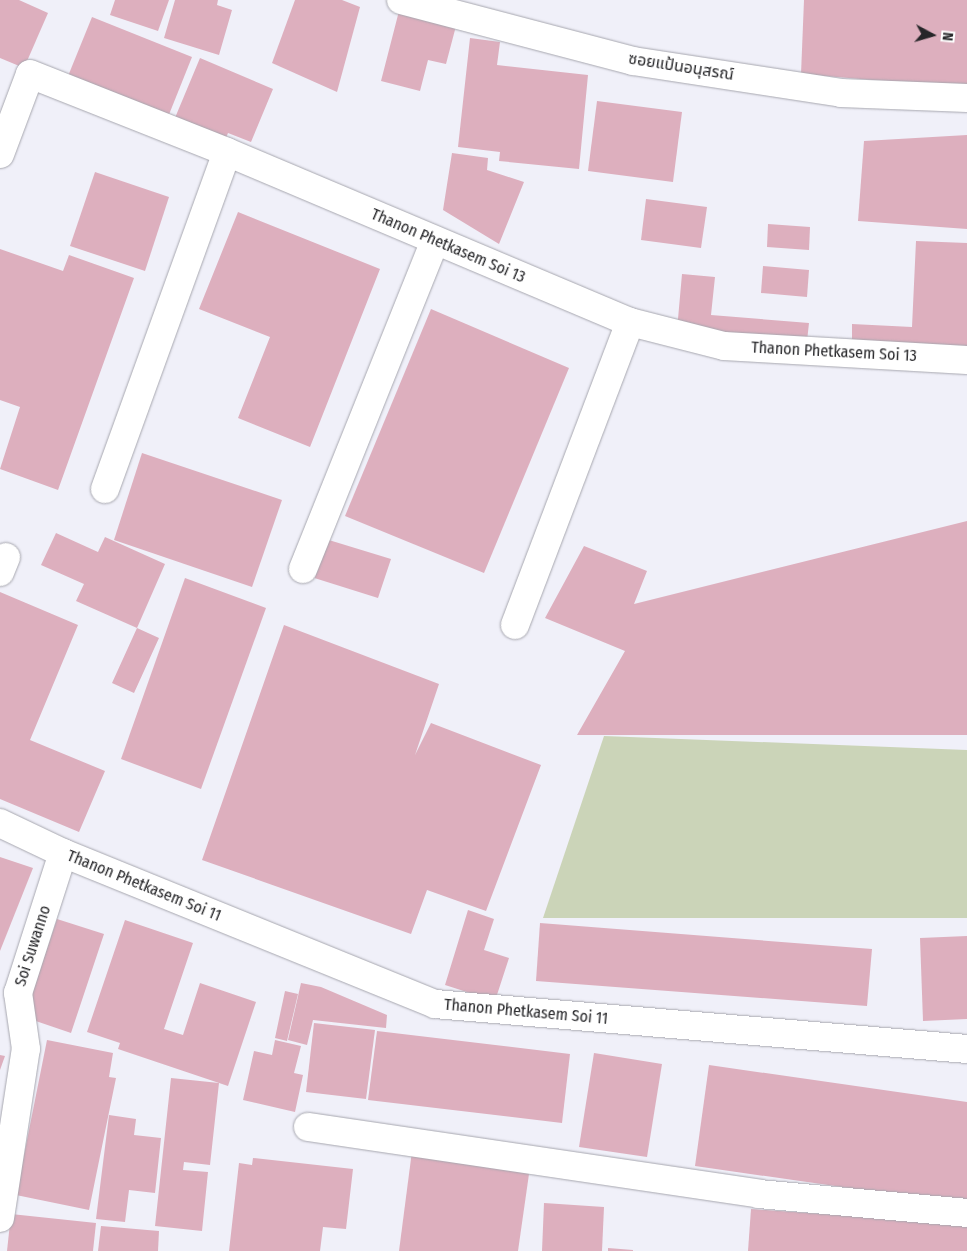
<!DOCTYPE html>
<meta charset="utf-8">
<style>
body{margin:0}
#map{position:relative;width:967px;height:1251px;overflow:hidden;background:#f0f0f9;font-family:"Fira Sans Condensed","Noto Sans Thai",sans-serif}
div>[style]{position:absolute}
.green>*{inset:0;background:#cbd4b8}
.building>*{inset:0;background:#ddafbe}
.roads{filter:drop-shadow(0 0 1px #a7a7af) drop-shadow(0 0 1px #a7a7af)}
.minor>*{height:28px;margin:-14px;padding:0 14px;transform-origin:14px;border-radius:14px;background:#fff}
span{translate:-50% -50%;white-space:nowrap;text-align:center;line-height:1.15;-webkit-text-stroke:4px #fff;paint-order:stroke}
.street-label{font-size:16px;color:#262629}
.north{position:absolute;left:907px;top:10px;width:50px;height:50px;-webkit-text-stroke:4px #fff;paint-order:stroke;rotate:96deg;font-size:14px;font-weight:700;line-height:20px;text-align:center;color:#262629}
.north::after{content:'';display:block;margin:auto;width:18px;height:22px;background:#262629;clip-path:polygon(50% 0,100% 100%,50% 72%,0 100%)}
</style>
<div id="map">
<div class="green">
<i style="clip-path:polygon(604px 736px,967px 750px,967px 918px,543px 918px)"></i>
</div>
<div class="building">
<i style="clip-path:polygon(0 0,19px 0,48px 13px,24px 68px,0 58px)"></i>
<i style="clip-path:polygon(115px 0,169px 0,158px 31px,110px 15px)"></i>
<i style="clip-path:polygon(175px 0,218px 0,217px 5px,232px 10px,219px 55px,164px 38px)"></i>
<i style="clip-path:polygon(295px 0,342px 0,360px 7px,337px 92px,272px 63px)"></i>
<i style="clip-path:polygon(804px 0,967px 0,967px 88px,801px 74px)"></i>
<i style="clip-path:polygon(399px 11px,456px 26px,446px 64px,428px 60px,420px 91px,381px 81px)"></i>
<i style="clip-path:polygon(92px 17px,192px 57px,166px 122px,66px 81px)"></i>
<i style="clip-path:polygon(470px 38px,500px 42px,497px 65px,588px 75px,579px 169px,499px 161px,500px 152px,458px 147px)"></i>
<i style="clip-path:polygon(200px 58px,273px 89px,251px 142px,228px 133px,222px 147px,172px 125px)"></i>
<i style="clip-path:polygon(597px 101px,682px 112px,673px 182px,588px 171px)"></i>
<i style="clip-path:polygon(967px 135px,967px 229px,858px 221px,864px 141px)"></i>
<i style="clip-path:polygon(452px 153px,488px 158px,487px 170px,524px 182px,499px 244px,443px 210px)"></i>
<i style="clip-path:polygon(95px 172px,169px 197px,145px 271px,70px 246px)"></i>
<i style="clip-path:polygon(646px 199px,707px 207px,701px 248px,641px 240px)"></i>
<i style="clip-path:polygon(238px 212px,380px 269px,310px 447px,238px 418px,270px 337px,199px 309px)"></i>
<i style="clip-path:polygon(768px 224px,810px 227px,809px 250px,767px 247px)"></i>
<i style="clip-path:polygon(916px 241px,967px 243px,967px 352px,852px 347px,852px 324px,912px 327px)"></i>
<i style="clip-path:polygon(0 249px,63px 271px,69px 255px,134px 278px,58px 490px,0 469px,20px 407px,0 400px)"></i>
<i style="clip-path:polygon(763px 266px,809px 270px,807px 297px,761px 293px)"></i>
<i style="clip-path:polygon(682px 274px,715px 277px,711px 315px,809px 323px,807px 341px,677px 330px)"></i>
<i style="clip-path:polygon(431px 309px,569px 368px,484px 573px,345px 516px)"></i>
<i style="clip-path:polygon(142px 453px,282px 500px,252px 587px,114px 540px)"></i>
<i style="clip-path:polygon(967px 521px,967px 735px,577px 735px,625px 651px,545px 618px,584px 546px,647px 571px,634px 604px)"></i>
<i style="clip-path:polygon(56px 533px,98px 552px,105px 537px,165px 564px,137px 628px,159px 638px,134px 693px,112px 683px,137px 628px,76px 601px,84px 584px,41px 565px)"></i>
<i style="clip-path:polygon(319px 537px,391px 559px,378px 598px,308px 576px)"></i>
<i style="clip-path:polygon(185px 578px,266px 608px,201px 789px,121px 759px)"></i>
<i style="clip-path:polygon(0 592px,78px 625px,30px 740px,105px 771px,79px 832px,0 799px)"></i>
<i style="clip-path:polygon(284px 625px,439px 684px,415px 755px,431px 723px,541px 765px,486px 911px,427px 890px,411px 934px,202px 860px)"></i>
<i style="clip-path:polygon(0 857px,33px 868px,0 951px)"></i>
<i style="clip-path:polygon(468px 910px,494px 919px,484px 950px,509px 958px,495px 1001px,445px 985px)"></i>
<i style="clip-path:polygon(57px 919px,104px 934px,71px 1033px,24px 1017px)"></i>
<i style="clip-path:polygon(125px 920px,193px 943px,164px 1029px,183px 1035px,200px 983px,256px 1002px,228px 1086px,118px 1049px,120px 1043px,87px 1032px)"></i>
<i style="clip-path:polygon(540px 923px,872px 949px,867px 1006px,536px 981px)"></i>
<i style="clip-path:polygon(967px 936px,967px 1019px,923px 1021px,920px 938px)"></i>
<i style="clip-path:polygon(301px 983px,321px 987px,387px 1015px,386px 1028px,313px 1020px,307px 1045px,288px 1040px)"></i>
<i style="clip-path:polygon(285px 991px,298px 994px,287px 1041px,275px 1038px)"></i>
<i style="clip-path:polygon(314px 1023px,375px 1030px,366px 1099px,306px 1092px)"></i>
<i style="clip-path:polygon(377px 1031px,570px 1054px,562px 1123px,368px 1100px)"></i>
<i style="clip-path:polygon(47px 1040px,113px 1053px,109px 1077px,116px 1078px,89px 1210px,16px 1195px)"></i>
<i style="clip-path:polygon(275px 1040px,301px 1046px,294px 1073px,303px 1075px,295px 1112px,243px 1100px,254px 1051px,272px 1055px)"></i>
<i style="clip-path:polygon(594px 1053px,662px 1064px,647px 1157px,579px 1147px)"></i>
<i style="clip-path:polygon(0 1055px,5px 1056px,0 1070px)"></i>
<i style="clip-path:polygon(709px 1065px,967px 1102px,967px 1205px,695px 1166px)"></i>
<i style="clip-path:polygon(171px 1078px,219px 1083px,210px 1165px,184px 1162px,183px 1170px,208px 1172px,202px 1231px,155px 1226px)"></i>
<i style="clip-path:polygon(109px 1115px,136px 1119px,134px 1135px,161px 1138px,155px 1193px,129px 1190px,125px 1222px,96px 1219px)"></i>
<i style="clip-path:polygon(412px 1151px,530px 1167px,518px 1251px,399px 1251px)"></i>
<i style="clip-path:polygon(253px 1158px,353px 1169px,346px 1229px,323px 1227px,320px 1251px,229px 1251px,239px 1163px,252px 1165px)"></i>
<i style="clip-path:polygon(544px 1203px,604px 1207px,602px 1251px,542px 1251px)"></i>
<i style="clip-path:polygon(751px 1209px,967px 1224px,967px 1251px,748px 1251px)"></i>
<i style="clip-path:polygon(11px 1214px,96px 1223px,93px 1251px,7px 1251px)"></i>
<i style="clip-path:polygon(101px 1226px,159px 1231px,158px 1251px,98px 1251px)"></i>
<i style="clip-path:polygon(608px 1248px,633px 1250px,633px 1251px,608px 1251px)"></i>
</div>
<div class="roads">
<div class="minor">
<i style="left:401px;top:0;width:240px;rotate:14.7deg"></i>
<i style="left:633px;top:61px;width:210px;rotate:8.7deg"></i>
<i style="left:841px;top:93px;width:126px;rotate:2.3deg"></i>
<i style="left:0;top:154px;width:85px;rotate:-69.4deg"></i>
<i style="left:30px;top:74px;width:212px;rotate:21.6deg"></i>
<i style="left:227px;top:152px;width:437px;rotate:22.9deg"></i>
<i style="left:630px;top:322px;width:97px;rotate:14.3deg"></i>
<i style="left:724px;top:346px;width:243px;rotate:3.3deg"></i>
<i style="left:105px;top:489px;width:358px;rotate:-70.1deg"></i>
<i style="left:303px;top:569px;width:354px;rotate:-68.1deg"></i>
<i style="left:0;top:572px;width:16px;rotate:-68deg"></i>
<i style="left:515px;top:625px;width:324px;rotate:-69.2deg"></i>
<i style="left:0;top:823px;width:70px;rotate:25.5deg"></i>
<i style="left:63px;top:853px;width:401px;rotate:22.1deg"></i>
<i style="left:435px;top:1004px;width:534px;rotate:4.83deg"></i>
<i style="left:308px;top:1127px;width:456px;rotate:8.4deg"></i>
<i style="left:759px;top:1194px;width:209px;rotate:5.2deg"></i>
<i style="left:0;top:1218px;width:171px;rotate:-81.3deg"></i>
<i style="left:26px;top:1049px;width:57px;rotate:-98.1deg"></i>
<i style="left:18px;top:993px;width:147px;rotate:-72.2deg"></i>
</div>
</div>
<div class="street-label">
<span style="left:681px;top:67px;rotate:9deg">ซอยแป้นอนุสรณ์</span>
<span style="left:448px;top:246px;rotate:23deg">Thanon Phetkasem Soi 13</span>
<span style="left:834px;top:352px;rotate:3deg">Thanon Phetkasem Soi 13</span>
<span style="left:144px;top:886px;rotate:22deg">Thanon Phetkasem Soi 11</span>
<span style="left:33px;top:946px;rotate:-72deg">Soi Suwanno</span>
<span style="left:526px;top:1012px;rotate:5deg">Thanon Phetkasem Soi 11</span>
</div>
<div class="north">N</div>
</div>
